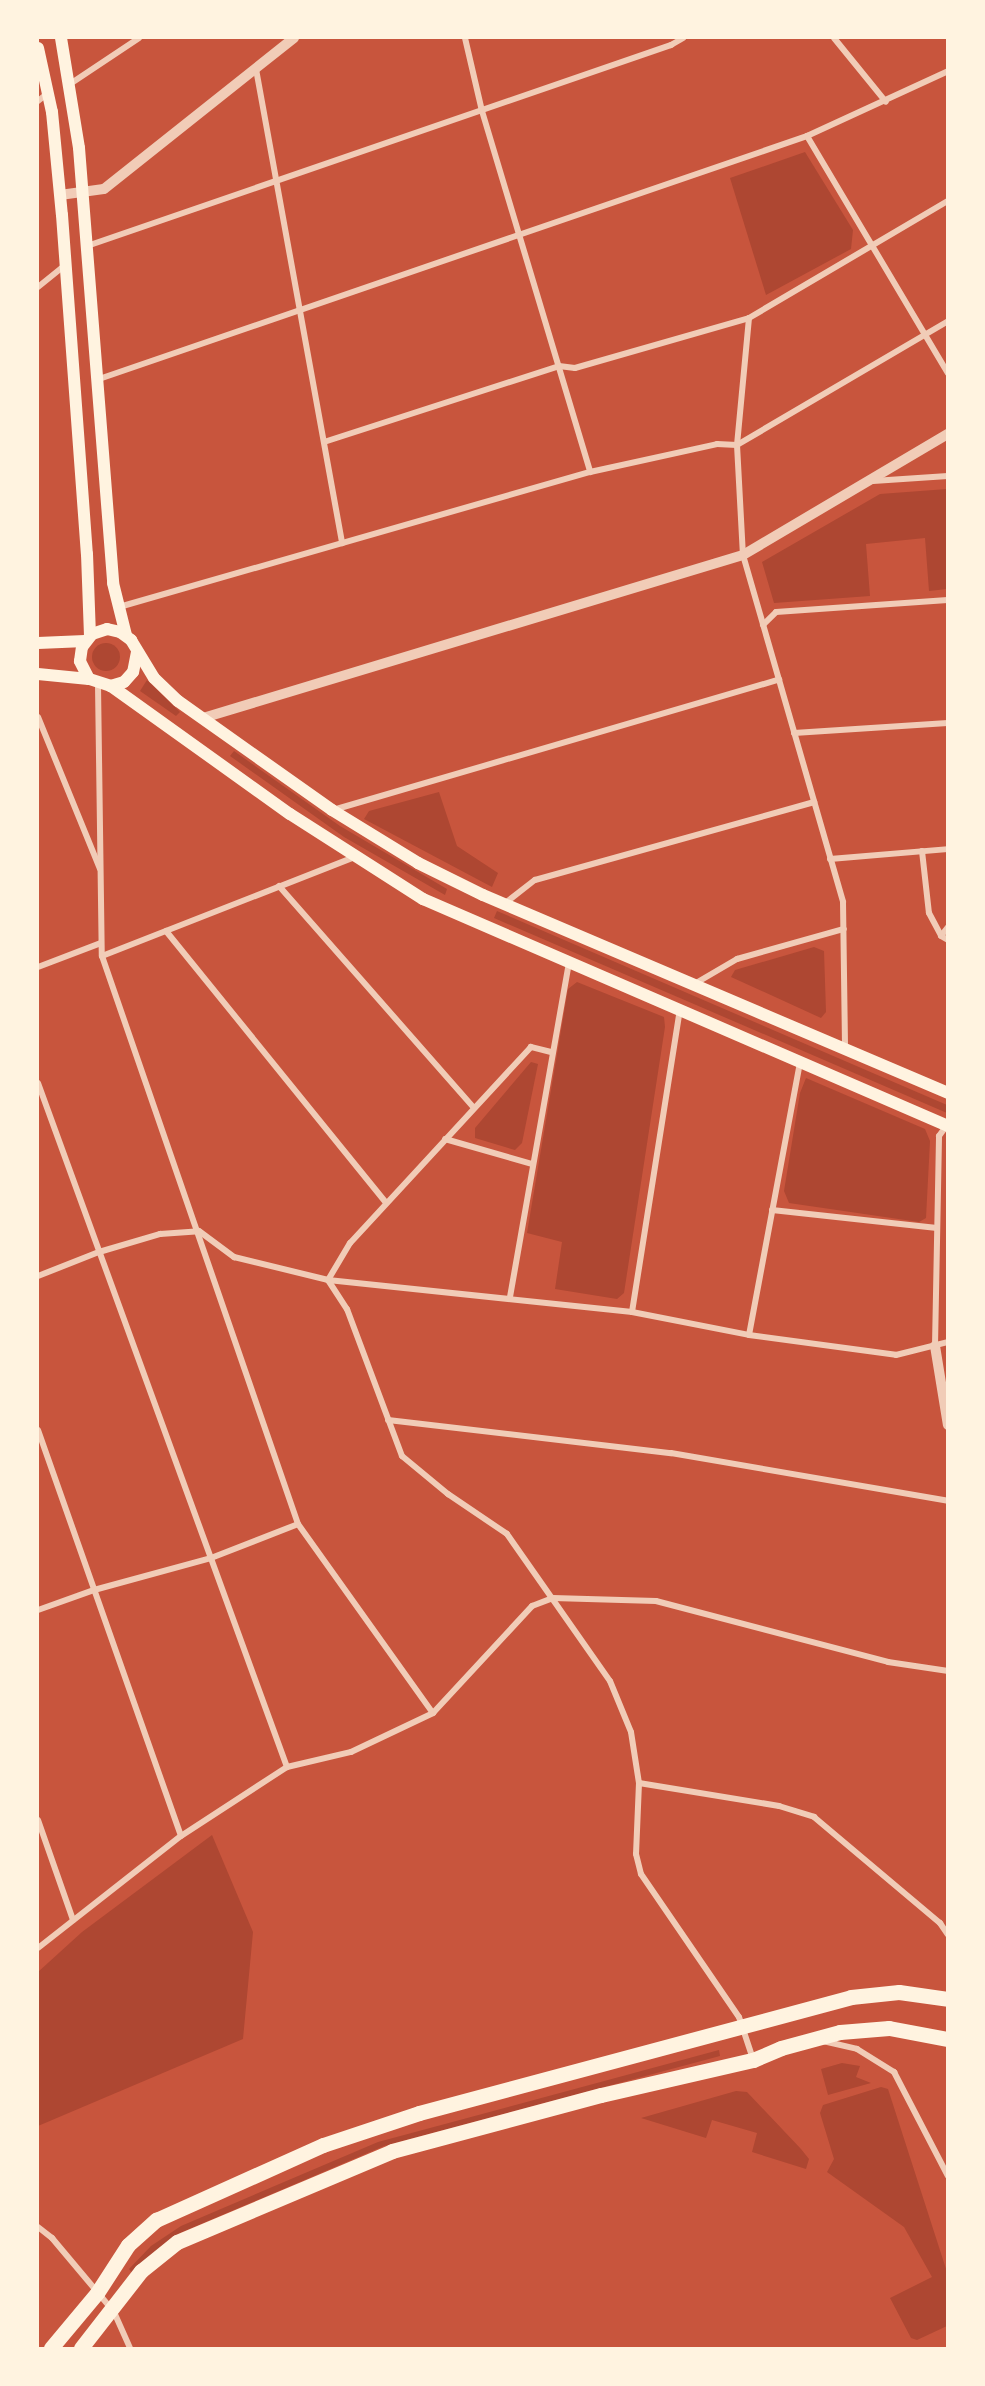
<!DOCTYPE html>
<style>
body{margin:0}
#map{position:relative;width:985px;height:2386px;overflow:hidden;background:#c8553d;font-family:"DM Sans",sans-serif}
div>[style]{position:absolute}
.green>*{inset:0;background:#ae4732}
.round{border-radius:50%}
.minor>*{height:6px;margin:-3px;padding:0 3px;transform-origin:3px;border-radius:3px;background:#f1ccb7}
.tertiary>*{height:10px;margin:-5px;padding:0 5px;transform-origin:5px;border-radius:5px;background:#f1ccb7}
.secondary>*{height:12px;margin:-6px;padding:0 6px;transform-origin:6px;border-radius:6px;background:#fff3e0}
.primary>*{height:15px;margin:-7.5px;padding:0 7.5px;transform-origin:7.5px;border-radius:7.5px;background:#fff3e0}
span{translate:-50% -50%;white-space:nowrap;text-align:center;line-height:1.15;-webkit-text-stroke:5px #fff3e0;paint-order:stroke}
.frame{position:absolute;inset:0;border:39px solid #fff3e0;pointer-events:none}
</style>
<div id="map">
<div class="green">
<i style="clip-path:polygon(805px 152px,853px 230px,851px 249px,766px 295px,730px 178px)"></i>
<i style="clip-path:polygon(947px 489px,947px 589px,929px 591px,925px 538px,866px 544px,870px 596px,774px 603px,762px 562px,880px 494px)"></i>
<i class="round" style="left:92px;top:643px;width:28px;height:28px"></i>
<i style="clip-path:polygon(147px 680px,180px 712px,176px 716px,140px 691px)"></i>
<i style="clip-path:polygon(234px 751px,340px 826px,447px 889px,445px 895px,344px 837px,230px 756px)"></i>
<i style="clip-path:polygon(439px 792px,457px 846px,498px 873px,492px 887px,364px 819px,369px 811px)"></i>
<i style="clip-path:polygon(497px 911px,947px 1105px,947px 1113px,494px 918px)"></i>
<i style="clip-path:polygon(814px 947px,824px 951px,826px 1012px,821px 1018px,731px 977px,735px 970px)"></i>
<i style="clip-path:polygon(577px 982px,664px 1017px,665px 1027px,624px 1293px,617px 1299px,555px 1289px,562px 1242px,527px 1233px,568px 989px)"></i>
<i style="clip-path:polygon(531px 1062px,538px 1064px,522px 1143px,515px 1150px,475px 1138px,475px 1128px)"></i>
<i style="clip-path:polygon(806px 1078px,925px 1129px,930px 1141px,926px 1218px,919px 1222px,789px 1203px,784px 1191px,800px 1093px)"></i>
<i style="clip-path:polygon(212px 1835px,253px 1932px,243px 2039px,38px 2126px,38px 1972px,82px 1932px)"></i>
<i style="clip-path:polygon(719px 2050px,720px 2056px,384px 2146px,180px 2233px,132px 2273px,129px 2269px,151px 2246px,181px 2226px,378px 2142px)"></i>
<i style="clip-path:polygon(842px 2063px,860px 2066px,856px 2077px,871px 2083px,828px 2095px,821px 2069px)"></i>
<i style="clip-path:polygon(881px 2087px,888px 2089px,947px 2272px,947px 2326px,917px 2340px,911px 2338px,890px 2298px,932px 2277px,904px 2227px,827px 2172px,834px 2159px,820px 2113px,823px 2105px)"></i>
<i style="clip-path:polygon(736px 2091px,747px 2092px,801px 2149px,809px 2159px,806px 2169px,752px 2152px,757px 2133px,712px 2120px,706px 2138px,641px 2118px)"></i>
</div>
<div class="minor">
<i style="left:465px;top:38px;width:75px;rotate:76.9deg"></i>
<i style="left:482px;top:111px;width:377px;rotate:73.3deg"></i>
<i style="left:834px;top:38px;width:82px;rotate:50.9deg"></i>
<i style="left:256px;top:69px;width:482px;rotate:79.7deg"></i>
<i style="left:70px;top:84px;width:83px;rotate:-33.7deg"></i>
<i style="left:38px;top:101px;width:13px;rotate:-39deg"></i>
<i style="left:807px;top:136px;width:276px;rotate:59.3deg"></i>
<i style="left:87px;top:246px;width:618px;rotate:-18.99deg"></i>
<i style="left:671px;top:45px;width:14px;rotate:-30deg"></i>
<i style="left:38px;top:287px;width:35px;rotate:-39deg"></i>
<i style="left:749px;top:318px;width:128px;rotate:95.4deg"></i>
<i style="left:737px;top:445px;width:110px;rotate:86.9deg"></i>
<i style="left:743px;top:555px;width:361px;rotate:73.9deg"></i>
<i style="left:843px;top:902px;width:146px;rotate:89.2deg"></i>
<i style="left:99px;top:379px;width:749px;rotate:-18.94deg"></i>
<i style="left:807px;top:136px;width:155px;rotate:-24.7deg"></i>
<i style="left:324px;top:442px;width:247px;rotate:-17.9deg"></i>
<i style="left:559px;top:366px;width:16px;rotate:7deg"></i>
<i style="left:575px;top:368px;width:181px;rotate:-16deg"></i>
<i style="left:749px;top:318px;width:231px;rotate:-30.5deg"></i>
<i style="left:873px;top:481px;width:75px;rotate:-3.8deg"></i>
<i style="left:119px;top:607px;width:490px;rotate:-16deg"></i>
<i style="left:590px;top:472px;width:130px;rotate:-12.4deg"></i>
<i style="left:717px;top:444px;width:20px;rotate:3deg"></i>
<i style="left:737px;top:445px;width:245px;rotate:-30.4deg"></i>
<i style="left:763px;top:625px;width:18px;rotate:-45deg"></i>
<i style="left:776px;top:612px;width:172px;rotate:-4deg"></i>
<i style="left:98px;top:685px;width:271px;rotate:89.2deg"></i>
<i style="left:102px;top:956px;width:601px;rotate:70.96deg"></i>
<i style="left:298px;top:1524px;width:232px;rotate:54.5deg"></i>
<i style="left:38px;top:717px;width:164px;rotate:67.8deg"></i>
<i style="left:794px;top:733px;width:154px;rotate:-3.7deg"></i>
<i style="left:333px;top:810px;width:465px;rotate:-16.3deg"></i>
<i style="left:922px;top:851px;width:62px;rotate:83.6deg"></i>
<i style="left:929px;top:913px;width:26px;rotate:62deg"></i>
<i style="left:830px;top:859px;width:118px;rotate:-4.8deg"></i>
<i style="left:279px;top:886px;width:295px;rotate:48.7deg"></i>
<i style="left:504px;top:904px;width:39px;rotate:-38deg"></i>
<i style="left:535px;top:880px;width:290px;rotate:-15.6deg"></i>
<i style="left:948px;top:927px;width:11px;rotate:128deg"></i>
<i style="left:941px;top:936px;width:8px;rotate:30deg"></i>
<i style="left:166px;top:931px;width:350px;rotate:51deg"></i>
<i style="left:102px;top:956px;width:271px;rotate:-21.4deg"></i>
<i style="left:38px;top:967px;width:67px;rotate:-20.9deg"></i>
<i style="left:696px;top:983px;width:48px;rotate:-30.3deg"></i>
<i style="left:737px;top:959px;width:111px;rotate:-15.7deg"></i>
<i style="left:551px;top:1052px;width:21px;rotate:-166deg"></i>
<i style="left:531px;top:1047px;width:267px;rotate:132.7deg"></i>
<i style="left:350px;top:1243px;width:43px;rotate:120.7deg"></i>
<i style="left:328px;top:1280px;width:306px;rotate:6deg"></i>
<i style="left:632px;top:1312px;width:119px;rotate:11.1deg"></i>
<i style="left:749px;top:1335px;width:148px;rotate:7.7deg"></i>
<i style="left:896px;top:1355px;width:54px;rotate:-14deg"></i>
<i style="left:38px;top:1083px;width:728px;rotate:70deg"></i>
<i style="left:445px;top:1139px;width:91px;rotate:16deg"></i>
<i style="left:772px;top:1210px;width:166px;rotate:6.2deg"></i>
<i style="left:199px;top:1231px;width:44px;rotate:36.6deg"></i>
<i style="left:234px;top:1257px;width:97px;rotate:13.7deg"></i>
<i style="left:328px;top:1280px;width:35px;rotate:57deg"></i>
<i style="left:347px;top:1309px;width:157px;rotate:69.5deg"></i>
<i style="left:402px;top:1456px;width:60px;rotate:39.6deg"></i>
<i style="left:448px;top:1494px;width:71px;rotate:34.1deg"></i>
<i style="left:507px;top:1534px;width:179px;rotate:55deg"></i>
<i style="left:610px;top:1681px;width:55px;rotate:67.6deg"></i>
<i style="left:631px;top:1732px;width:52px;rotate:81.1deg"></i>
<i style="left:639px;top:1783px;width:71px;rotate:92.4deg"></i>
<i style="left:636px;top:1854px;width:21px;rotate:76deg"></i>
<i style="left:641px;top:1874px;width:173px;rotate:55.6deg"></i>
<i style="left:739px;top:2017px;width:44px;rotate:71.6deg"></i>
<i style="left:38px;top:1276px;width:66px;rotate:-21.5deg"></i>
<i style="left:99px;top:1252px;width:64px;rotate:-16.4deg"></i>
<i style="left:160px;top:1234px;width:39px;rotate:-4deg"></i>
<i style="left:510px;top:1297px;width:339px;rotate:-80deg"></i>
<i style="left:632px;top:1312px;width:306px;rotate:-81deg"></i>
<i style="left:749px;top:1335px;width:277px;rotate:-79.4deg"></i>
<i style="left:935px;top:1346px;width:210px;rotate:-88.9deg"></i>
<i style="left:939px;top:1136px;width:14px;rotate:-54deg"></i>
<i style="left:388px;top:1420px;width:285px;rotate:6.7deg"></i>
<i style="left:671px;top:1453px;width:281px;rotate:9.8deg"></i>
<i style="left:38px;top:1430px;width:430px;rotate:70.6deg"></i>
<i style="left:38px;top:1610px;width:59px;rotate:-19.7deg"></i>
<i style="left:94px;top:1590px;width:121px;rotate:-15.3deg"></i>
<i style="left:211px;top:1558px;width:93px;rotate:-21.3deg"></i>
<i style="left:639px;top:1783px;width:142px;rotate:9.3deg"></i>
<i style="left:779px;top:1806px;width:37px;rotate:17deg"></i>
<i style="left:814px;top:1817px;width:165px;rotate:40.1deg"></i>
<i style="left:940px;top:1923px;width:14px;rotate:56deg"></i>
<i style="left:38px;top:1820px;width:106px;rotate:70.7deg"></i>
<i style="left:38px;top:1948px;width:182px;rotate:-38.1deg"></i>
<i style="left:181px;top:1836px;width:126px;rotate:-33.1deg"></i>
<i style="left:287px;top:1767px;width:66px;rotate:-13.2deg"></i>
<i style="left:351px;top:1752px;width:91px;rotate:-25.4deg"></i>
<i style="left:433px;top:1713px;width:146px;rotate:-47.2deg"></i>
<i style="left:532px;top:1606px;width:22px;rotate:-21deg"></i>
<i style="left:553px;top:1598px;width:103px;rotate:1.7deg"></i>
<i style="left:656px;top:1601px;width:240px;rotate:14.7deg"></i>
<i style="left:888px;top:1662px;width:61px;rotate:8.5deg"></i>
<i style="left:823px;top:2041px;width:35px;rotate:13deg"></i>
<i style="left:857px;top:2049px;width:44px;rotate:31.9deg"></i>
<i style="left:894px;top:2072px;width:117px;rotate:62.6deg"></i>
<i style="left:38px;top:2227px;width:18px;rotate:38deg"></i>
<i style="left:52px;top:2238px;width:97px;rotate:50deg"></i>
<i style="left:114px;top:2312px;width:39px;rotate:66deg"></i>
</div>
<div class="tertiary">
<i style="left:60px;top:195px;width:44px;rotate:-7.8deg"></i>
<i style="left:104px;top:189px;width:243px;rotate:-38.5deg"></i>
<i style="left:203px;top:718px;width:564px;rotate:-16.8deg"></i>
<i style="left:743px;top:555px;width:238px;rotate:-30.6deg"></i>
<i style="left:935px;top:1346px;width:80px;rotate:80.7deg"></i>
</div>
<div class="secondary">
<i style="left:61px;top:38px;width:111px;rotate:80.7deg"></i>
<i style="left:79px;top:148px;width:436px;rotate:85.5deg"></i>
<i style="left:113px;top:583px;width:54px;rotate:76deg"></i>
<i style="left:38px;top:48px;width:66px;rotate:77.7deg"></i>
<i style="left:52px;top:112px;width:103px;rotate:84.5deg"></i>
<i style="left:62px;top:215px;width:340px;rotate:85.8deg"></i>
<i style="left:87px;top:554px;width:82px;rotate:87.9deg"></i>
<i style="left:38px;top:643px;width:47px;rotate:-2.4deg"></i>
<i style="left:137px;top:652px;width:20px;rotate:101deg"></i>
<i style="left:133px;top:672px;width:13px;rotate:132deg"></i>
<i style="left:124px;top:682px;width:14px;rotate:163deg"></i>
<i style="left:111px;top:686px;width:23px;rotate:-162deg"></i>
<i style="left:89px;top:679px;width:20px;rotate:-117deg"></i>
<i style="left:80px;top:661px;width:14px;rotate:-82deg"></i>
<i style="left:82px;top:647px;width:16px;rotate:-52deg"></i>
<i style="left:92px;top:634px;width:16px;rotate:-18deg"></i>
<i style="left:107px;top:629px;width:13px;rotate:13deg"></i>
<i style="left:120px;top:632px;width:14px;rotate:36deg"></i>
<i style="left:131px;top:640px;width:44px;rotate:58.8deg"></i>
<i style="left:154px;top:678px;width:33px;rotate:44deg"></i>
<i style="left:178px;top:701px;width:189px;rotate:35.3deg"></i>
<i style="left:332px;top:810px;width:101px;rotate:31.6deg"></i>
<i style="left:418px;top:863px;width:72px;rotate:26.2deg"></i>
<i style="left:483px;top:895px;width:505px;rotate:23.06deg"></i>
<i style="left:38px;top:674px;width:51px;rotate:5.6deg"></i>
<i style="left:111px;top:686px;width:220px;rotate:35.6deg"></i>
<i style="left:290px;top:814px;width:158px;rotate:32.6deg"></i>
<i style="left:423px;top:899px;width:572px;rotate:23.38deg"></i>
</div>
<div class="primary">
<i style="left:51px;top:2348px;width:72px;rotate:-50.1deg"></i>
<i style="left:97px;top:2293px;width:57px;rotate:-57.1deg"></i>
<i style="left:128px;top:2245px;width:38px;rotate:-42deg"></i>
<i style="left:156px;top:2220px;width:183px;rotate:-24.2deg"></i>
<i style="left:323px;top:2145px;width:101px;rotate:-18.4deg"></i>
<i style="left:419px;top:2113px;width:447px;rotate:-15deg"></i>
<i style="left:851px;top:1997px;width:48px;rotate:-5.9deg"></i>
<i style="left:899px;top:1992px;width:49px;rotate:8.1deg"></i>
<i style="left:81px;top:2348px;width:98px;rotate:-52.1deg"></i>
<i style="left:141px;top:2271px;width:46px;rotate:-38.9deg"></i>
<i style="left:177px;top:2242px;width:233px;rotate:-22.9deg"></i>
<i style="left:392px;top:2151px;width:216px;rotate:-15deg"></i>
<i style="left:601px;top:2095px;width:156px;rotate:-13deg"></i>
<i style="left:753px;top:2060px;width:30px;rotate:-23deg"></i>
<i style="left:781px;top:2048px;width:61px;rotate:-15.2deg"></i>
<i style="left:840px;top:2032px;width:49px;rotate:-4.7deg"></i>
<i style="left:889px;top:2028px;width:60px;rotate:10.6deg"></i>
</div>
<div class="frame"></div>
</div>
